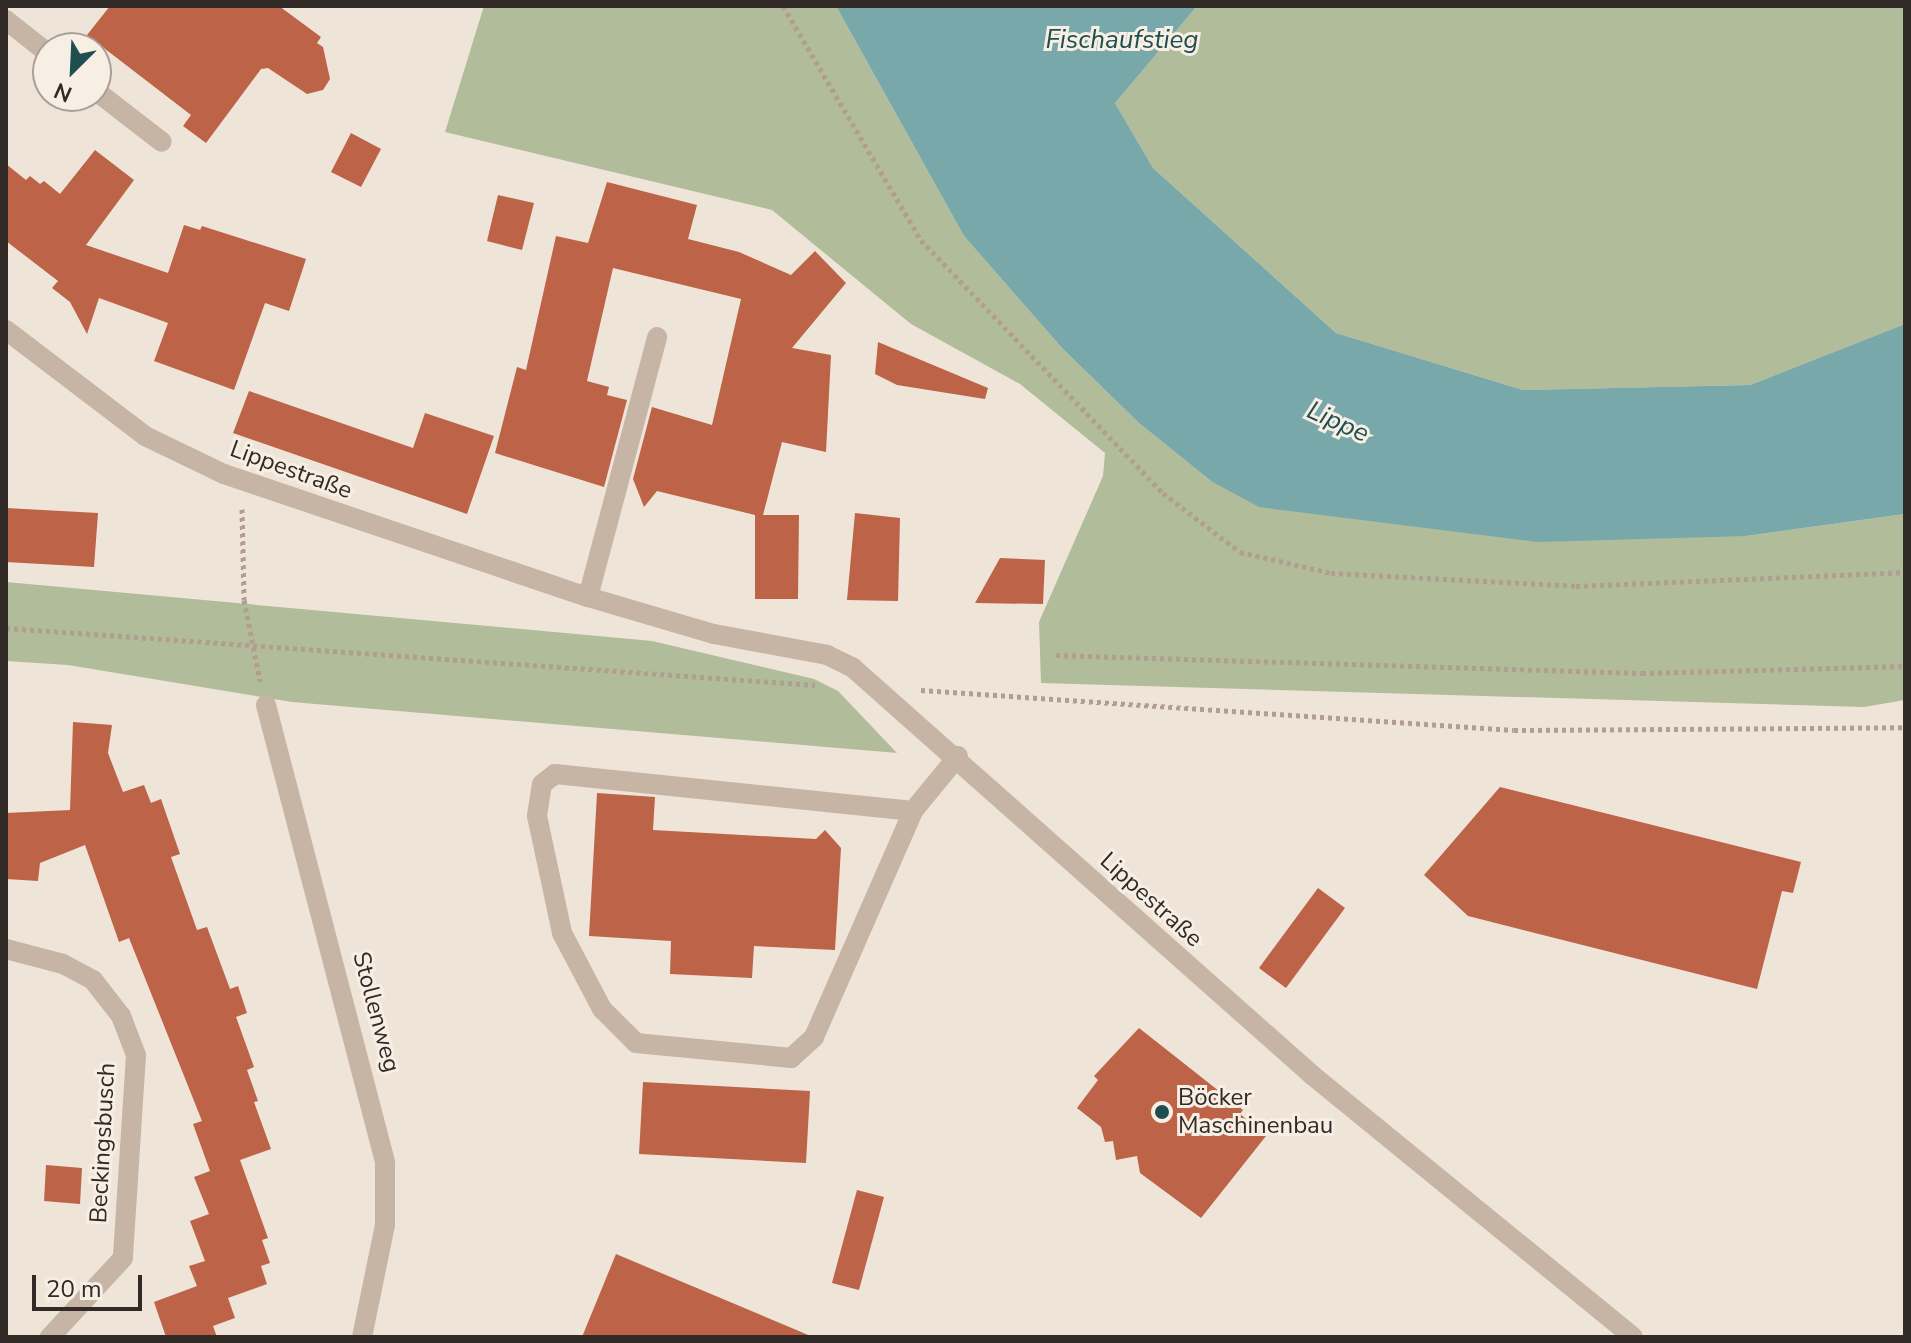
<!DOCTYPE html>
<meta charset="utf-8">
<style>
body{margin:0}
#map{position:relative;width:1911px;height:1343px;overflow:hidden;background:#efe4d8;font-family:"Nunito Sans",sans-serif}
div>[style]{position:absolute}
.green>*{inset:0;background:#b1bc9a}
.water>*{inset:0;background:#79a8aa}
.building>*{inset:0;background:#bd6348}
.path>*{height:5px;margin-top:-2.5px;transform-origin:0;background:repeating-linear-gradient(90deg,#b19e90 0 4px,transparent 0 8px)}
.service>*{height:20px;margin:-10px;padding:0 10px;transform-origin:10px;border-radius:10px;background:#c6b4a5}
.minor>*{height:20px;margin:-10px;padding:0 10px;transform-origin:10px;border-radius:10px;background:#c6b4a5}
.dots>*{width:22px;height:22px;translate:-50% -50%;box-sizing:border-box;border:4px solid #f7eee4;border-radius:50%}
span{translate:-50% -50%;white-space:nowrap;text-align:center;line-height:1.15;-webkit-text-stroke:6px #f7eee4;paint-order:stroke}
.street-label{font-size:24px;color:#322a26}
.poi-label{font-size:24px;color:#322a26}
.left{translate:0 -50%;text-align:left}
.water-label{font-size:26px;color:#1f4e50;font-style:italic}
.frame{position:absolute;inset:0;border:8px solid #322a26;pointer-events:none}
.north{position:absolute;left:32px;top:32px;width:80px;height:80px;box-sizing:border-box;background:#f7eee4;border:2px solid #a8a098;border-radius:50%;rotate:204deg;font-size:22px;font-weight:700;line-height:32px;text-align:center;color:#322a26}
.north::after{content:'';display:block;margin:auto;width:28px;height:36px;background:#1f4e50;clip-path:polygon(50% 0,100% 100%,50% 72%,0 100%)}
.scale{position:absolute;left:32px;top:1275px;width:110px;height:36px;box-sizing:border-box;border:4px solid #322a26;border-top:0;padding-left:10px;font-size:24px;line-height:28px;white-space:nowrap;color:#322a26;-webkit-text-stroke:6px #f7eee4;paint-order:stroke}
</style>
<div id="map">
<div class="green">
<i style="clip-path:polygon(484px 6px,836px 6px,964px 236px,1062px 348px,1139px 423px,1211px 481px,1746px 536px,1905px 514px,1905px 700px,1864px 707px,1041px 683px,1039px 622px,1103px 476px,1105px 453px,1020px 384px,911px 324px,772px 210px,445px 132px)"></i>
<i style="clip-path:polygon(1197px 6px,1905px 6px,1905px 324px,1750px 385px,1523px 390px,1336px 333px,1153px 168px,1115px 103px)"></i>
<i style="clip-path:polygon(6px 582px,652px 641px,814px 679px,838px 691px,897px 753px,292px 702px,68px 665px,6px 661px)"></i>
</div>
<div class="water">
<i style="clip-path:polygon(836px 6px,1197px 6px,1115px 103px,1153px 168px,1336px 333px,1523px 390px,1750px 385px,1905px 324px,1905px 514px,1746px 536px,1538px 542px,1259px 507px,1211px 481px,1139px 423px,1062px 348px,964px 236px)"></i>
</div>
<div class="building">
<i style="clip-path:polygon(110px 6px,279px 6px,321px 37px,317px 43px,323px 47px,330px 79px,323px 90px,307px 94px,268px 68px,261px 69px,206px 143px,183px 126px,191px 115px,87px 35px)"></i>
<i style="clip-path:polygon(351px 133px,381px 149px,361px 187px,331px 172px)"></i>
<i style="clip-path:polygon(95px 150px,134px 180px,86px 245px,168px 273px,184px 225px,200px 230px,202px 226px,306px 259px,289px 311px,265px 303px,234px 390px,154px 361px,168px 323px,99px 298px,87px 334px,70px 302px,52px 288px,58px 281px,6px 241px,6px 164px,26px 180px,30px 176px,40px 184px,44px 181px,60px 194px)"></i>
<i style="clip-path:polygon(607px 182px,697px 205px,688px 239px,739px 252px,791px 275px,815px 251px,846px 283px,792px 348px,831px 355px,826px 452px,782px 442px,763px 515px,799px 515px,798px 599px,755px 599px,755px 515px,657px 491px,644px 507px,633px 479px,652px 407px,712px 425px,741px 299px,613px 268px,587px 381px,609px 387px,607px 395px,627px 400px,604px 487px,495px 453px,517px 367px,526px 370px,556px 236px,588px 243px)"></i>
<i style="clip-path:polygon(498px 195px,534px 203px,522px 250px,487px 241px)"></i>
<i style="clip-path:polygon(878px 342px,988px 388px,985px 399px,897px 385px,875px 374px)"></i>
<i style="clip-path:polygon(249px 391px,413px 448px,425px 413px,494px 436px,467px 514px,233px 433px)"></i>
<i style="clip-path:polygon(6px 508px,98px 513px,94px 567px,6px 562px)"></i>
<i style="clip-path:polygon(855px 513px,900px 518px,898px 601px,847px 600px)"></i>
<i style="clip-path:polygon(1000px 558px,1045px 560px,1043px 604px,975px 603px)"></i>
<i style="clip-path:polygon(73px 722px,112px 725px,108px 753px,123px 792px,144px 785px,151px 803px,161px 799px,180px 854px,171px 857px,197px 930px,207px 927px,230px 989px,238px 986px,247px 1013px,236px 1017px,254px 1067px,247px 1070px,258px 1101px,254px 1102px,271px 1149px,240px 1160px,268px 1238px,262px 1240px,270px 1263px,261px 1266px,267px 1284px,228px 1298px,235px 1318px,213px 1326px,217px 1337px,166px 1337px,154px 1302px,197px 1286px,189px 1266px,205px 1261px,190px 1221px,209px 1214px,194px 1177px,210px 1171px,193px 1124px,202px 1121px,129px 938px,119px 942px,85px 845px,40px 863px,38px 881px,6px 879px,6px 813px,70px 810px)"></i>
<i style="clip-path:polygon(1500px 787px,1801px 862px,1793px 893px,1782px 891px,1757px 989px,1468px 916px,1424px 875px)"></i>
<i style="clip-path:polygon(597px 793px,655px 797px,653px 830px,816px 839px,825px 830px,841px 848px,835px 950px,754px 946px,752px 978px,670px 974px,671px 941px,589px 936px)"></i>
<i style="clip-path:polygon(1318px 888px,1345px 908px,1286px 988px,1259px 968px)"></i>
<i style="clip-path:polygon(1139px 1028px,1243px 1110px,1240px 1114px,1266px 1136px,1201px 1218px,1140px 1173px,1137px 1156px,1116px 1160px,1113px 1141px,1105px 1142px,1101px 1127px,1077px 1108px,1098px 1080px,1094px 1076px)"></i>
<i style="clip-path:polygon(643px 1082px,810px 1091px,806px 1163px,639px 1154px)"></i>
<i style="clip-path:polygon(46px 1165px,82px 1168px,80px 1204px,44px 1201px)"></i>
<i style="clip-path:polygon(857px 1190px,884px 1197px,859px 1290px,832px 1283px)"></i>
<i style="clip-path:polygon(616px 1254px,813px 1337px,582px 1337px)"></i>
</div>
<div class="path">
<i style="left:783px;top:6px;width:272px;rotate:59.5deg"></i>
<i style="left:921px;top:240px;width:350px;rotate:46.3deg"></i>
<i style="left:1163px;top:493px;width:97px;rotate:37.5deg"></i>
<i style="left:1240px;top:552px;width:93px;rotate:13deg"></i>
<i style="left:1331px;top:573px;width:245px;rotate:3deg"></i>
<i style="left:1576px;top:586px;width:329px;rotate:-2.4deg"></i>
<i style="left:242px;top:509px;width:91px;rotate:88.7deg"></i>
<i style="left:244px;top:600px;width:83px;rotate:78.8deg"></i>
<i style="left:6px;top:628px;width:811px;rotate:4.03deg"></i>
<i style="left:1056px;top:655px;width:586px;rotate:1.76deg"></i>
<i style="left:1642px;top:673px;width:263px;rotate:-1.5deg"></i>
<i style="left:921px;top:690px;width:594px;rotate:3.86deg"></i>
<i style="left:1514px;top:730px;width:391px;rotate:-0.4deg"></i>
</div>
<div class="service">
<i style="left:913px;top:811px;width:360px;rotate:-174.1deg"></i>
<i style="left:555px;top:774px;width:16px;rotate:142deg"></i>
<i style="left:542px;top:784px;width:32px;rotate:99deg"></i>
<i style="left:537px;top:816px;width:120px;rotate:77.9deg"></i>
<i style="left:562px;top:933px;width:86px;rotate:62.2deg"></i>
<i style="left:602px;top:1009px;width:48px;rotate:45deg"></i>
<i style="left:636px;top:1043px;width:156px;rotate:5.5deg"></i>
<i style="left:791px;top:1058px;width:31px;rotate:-42deg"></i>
<i style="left:814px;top:1037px;width:247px;rotate:-66.3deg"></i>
<i style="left:913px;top:811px;width:71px;rotate:-50.7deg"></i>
</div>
<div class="minor">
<i style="left:6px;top:20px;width:53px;rotate:38.2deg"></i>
<i style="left:96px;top:91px;width:83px;rotate:37.7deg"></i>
<i style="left:6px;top:330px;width:175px;rotate:37.3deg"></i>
<i style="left:145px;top:436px;width:88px;rotate:25.7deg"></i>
<i style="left:224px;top:474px;width:384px;rotate:18.7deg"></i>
<i style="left:588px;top:597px;width:131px;rotate:16.4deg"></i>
<i style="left:714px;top:634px;width:115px;rotate:10.5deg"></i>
<i style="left:827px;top:655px;width:28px;rotate:26deg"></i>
<i style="left:852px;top:667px;width:615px;rotate:41.57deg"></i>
<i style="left:1312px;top:1075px;width:414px;rotate:39.2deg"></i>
<i style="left:588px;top:597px;width:269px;rotate:-75.1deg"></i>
<i style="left:266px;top:705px;width:473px;rotate:75.4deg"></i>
<i style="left:385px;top:1163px;width:62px;rotate:90deg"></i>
<i style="left:385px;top:1225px;width:114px;rotate:101.6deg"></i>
<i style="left:6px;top:949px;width:59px;rotate:14.7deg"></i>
<i style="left:63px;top:964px;width:34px;rotate:28deg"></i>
<i style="left:93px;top:980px;width:46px;rotate:52.1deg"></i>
<i style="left:121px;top:1016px;width:42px;rotate:69deg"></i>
<i style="left:136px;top:1055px;width:203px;rotate:93.7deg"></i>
<i style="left:123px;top:1258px;width:108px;rotate:132.7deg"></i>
</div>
<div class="dots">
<i style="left:1162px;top:1112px;background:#1f4e50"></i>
</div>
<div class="street-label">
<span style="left:291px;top:470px;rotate:20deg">Lippestraße</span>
<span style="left:1151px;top:900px;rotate:42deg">Lippestraße</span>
<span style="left:376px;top:1012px;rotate:75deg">Stollenweg</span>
<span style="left:103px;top:1143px;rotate:-87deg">Beckingsbusch</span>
</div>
<div class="poi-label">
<span class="left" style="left:1178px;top:1112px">Böcker<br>Maschinenbau</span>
</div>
<div class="water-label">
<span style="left:1122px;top:40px">Fischaufstieg</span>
<span style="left:1338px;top:422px;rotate:24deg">Lippe</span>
</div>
<div class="frame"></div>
<div class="north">N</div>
<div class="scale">20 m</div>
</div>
